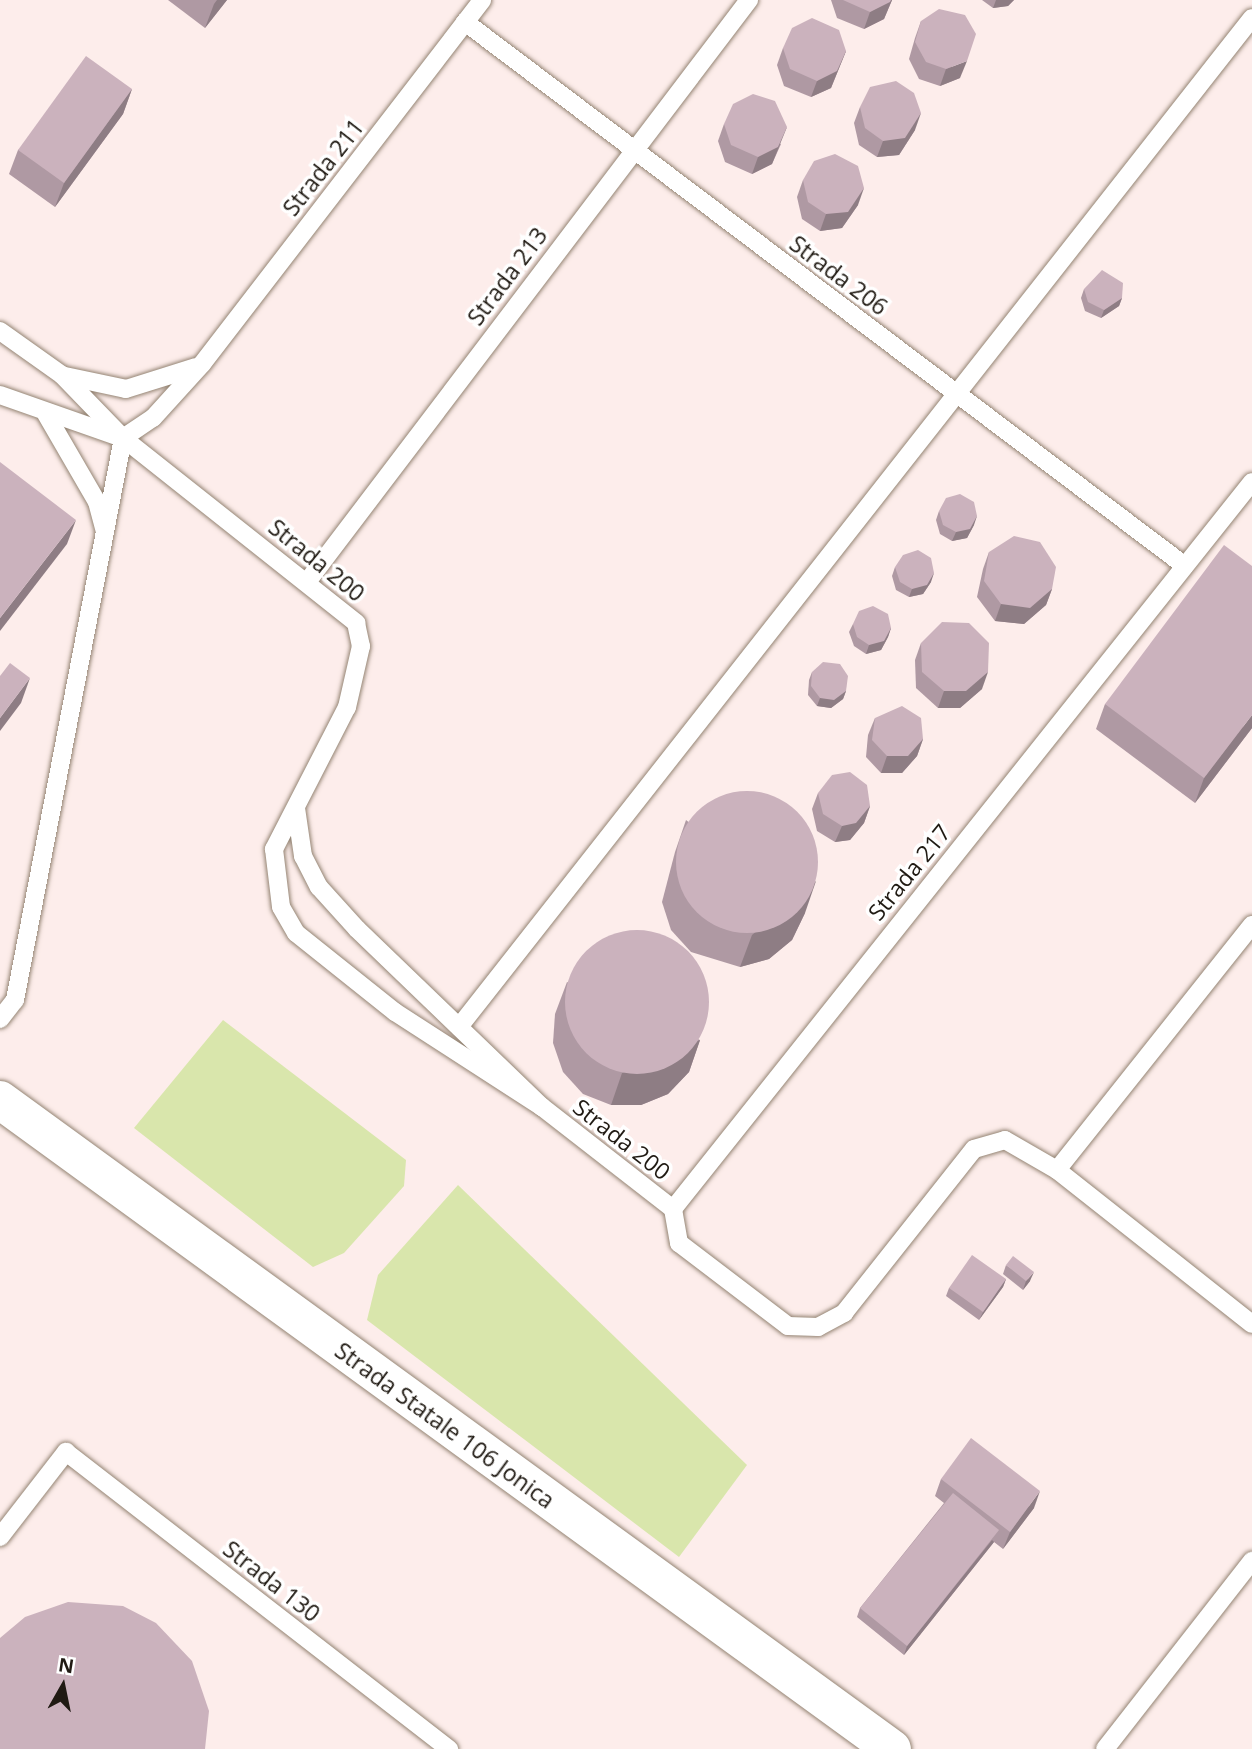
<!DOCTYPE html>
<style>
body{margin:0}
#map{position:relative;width:1252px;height:1749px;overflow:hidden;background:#fefaf6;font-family:"Open Sans",sans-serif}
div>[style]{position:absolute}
.industrial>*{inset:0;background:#fdedeb}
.green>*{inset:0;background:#d9e6ac}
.roads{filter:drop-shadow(0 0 2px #948473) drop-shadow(0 0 2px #948473)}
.lane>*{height:18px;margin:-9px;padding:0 9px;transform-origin:9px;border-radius:9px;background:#fff}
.primary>*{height:38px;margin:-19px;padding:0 19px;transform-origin:19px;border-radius:19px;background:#fff}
.wall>*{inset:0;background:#af99a3}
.shaded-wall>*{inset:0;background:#8e7d84}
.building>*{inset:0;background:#cbb2bd}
.round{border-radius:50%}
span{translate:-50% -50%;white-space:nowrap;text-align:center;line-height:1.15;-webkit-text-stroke:7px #fff;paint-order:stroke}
.street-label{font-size:23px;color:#201a13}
.north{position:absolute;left:28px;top:1651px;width:70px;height:70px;-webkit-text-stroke:5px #fff;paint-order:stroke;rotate:9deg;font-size:19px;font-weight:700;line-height:28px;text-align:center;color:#201a13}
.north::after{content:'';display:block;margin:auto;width:24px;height:32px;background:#201a13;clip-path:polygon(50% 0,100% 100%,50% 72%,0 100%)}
</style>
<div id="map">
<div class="industrial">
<i style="clip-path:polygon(0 0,1252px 0,1252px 1749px,0 1749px)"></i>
</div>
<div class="green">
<i style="clip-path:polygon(223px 1020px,406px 1160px,404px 1186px,344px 1253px,313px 1267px,134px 1128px)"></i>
<i style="clip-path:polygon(458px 1185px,747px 1465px,679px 1557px,367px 1320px,378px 1275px)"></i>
</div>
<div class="roads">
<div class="lane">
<i style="left:465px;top:22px;width:902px;rotate:37.07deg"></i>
<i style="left:0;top:331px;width:76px;rotate:35.4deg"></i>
<i style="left:62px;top:375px;width:88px;rotate:45.9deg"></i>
<i style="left:123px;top:438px;width:298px;rotate:38.4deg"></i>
<i style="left:356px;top:623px;width:24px;rotate:78deg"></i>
<i style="left:361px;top:646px;width:63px;rotate:102.9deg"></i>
<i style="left:347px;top:707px;width:160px;rotate:117.2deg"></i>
<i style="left:274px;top:849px;width:58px;rotate:83.1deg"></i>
<i style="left:281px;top:907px;width:30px;rotate:60deg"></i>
<i style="left:296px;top:933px;width:127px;rotate:38.6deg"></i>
<i style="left:395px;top:1012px;width:175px;rotate:32.9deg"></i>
<i style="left:65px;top:376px;width:62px;rotate:12deg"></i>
<i style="left:126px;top:389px;width:73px;rotate:-17.4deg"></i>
<i style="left:0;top:395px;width:126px;rotate:19.4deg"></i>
<i style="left:46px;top:414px;width:102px;rotate:59.9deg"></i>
<i style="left:97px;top:502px;width:31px;rotate:75deg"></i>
<i style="left:123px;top:438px;width:36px;rotate:-34deg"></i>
<i style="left:153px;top:418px;width:73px;rotate:-47.8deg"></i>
<i style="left:202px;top:364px;width:459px;rotate:-52.4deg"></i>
<i style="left:307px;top:582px;width:731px;rotate:-52.79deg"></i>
<i style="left:296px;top:808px;width:49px;rotate:81.7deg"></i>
<i style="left:303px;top:856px;width:35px;rotate:63deg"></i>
<i style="left:319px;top:887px;width:57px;rotate:47.9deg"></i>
<i style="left:357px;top:929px;width:257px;rotate:43.9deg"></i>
<i style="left:542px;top:1107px;width:166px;rotate:37.9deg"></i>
<i style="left:0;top:1019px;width:24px;rotate:-52deg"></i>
<i style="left:15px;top:1000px;width:572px;rotate:-79.12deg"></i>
<i style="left:459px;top:1027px;width:1283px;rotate:-51.84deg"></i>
<i style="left:1057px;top:1170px;width:313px;rotate:-51.5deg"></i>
<i style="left:673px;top:1209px;width:929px;rotate:-51.47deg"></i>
<i style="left:673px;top:1209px;width:35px;rotate:80deg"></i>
<i style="left:679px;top:1243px;width:137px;rotate:37.3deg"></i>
<i style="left:788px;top:1326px;width:30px;rotate:2deg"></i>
<i style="left:818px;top:1327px;width:30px;rotate:-28deg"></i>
<i style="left:844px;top:1313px;width:209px;rotate:-51.6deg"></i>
<i style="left:974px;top:1149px;width:32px;rotate:-16deg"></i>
<i style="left:1005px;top:1140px;width:60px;rotate:30deg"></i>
<i style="left:1057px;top:1170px;width:248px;rotate:38.3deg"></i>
<i style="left:0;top:1537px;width:108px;rotate:-52.2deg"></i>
<i style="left:66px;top:1452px;width:485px;rotate:37.8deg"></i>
<i style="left:1105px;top:1749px;width:239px;rotate:-52deg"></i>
</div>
<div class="primary">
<i style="left:0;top:1100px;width:1103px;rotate:36.04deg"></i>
</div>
</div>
<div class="wall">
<i style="clip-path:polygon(168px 0,227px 0,205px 28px)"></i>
<i style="clip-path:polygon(831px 0,892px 0,884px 19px,864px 29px,837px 18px)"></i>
<i style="clip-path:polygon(982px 0,1014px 0,1008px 6px,993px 8px)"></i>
<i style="clip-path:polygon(921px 21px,960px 78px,940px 86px,919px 79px,909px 59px,915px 38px)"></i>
<i style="clip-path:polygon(783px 48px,846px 51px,831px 88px,811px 97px,784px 86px,777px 65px)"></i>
<i style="clip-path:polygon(132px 89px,123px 114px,55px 207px,9px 174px,18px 150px)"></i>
<i style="clip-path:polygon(860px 107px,915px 130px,899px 155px,877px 157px,859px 145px,854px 123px)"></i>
<i style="clip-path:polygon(724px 124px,781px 144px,772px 164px,752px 174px,725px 162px,718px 141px)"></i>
<i style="clip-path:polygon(803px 180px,858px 205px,842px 228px,820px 231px,802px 219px,797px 197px)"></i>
<i style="clip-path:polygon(1084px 289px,1122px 298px,1119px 306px,1101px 318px,1085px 311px,1081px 298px)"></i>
<i style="clip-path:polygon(939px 511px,974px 525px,967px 538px,952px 541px,940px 534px,936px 520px)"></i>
<i style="clip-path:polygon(989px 552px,1052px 589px,1046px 605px,1024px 624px,995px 621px,977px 597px,983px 569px)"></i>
<i style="clip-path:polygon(895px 567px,931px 582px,923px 594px,909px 597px,896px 590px,892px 576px)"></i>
<i style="clip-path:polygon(853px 624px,891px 628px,888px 637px,881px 650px,866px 654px,854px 646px,849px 632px)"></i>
<i style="clip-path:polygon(921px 643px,982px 689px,960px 708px,938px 708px,916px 688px,915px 660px)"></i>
<i style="clip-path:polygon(812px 672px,846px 691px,843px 699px,831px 708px,817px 706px,808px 695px,809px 680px)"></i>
<i style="clip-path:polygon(1105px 704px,1252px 728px,1195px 803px,1096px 729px)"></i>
<i style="clip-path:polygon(875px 718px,923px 739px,917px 756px,902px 773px,881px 773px,866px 757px,868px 735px)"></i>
<i style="clip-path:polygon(818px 793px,870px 806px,864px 823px,850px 840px,835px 842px,817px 831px,812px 809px)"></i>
<i style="clip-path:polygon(686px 820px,805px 913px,792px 940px,769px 959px,740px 967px,691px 952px,671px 930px,662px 902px,675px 852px)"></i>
<i style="clip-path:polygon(567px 982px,700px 1040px,689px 1072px,668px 1094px,641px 1105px,611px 1105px,583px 1094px,563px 1072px,553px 1043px,555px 1014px)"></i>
<i style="clip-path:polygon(1006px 1265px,1030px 1281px,1023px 1290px,1003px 1274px)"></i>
<i style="clip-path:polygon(1006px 1279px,1003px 1287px,979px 1320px,946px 1296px,949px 1288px)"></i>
<i style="clip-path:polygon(941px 1479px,1034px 1508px,1003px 1549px,994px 1542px,904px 1655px,857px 1617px,860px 1608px,944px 1503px,935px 1496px)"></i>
</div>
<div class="shaded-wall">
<i style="clip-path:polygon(217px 0,227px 0,205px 28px,214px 4px)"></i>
<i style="clip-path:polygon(891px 0,892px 0,884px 19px,864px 29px,870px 12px)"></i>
<i style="clip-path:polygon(996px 0,1014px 0,1008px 6px,993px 8px)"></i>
<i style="clip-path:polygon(846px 51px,831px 88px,811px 97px,817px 81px)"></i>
<i style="clip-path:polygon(967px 61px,960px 78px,940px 86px,946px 69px)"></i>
<i style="clip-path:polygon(132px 89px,123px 114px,55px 207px,64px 183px)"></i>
<i style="clip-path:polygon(921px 113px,915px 130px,899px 155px,877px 157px,883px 141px)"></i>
<i style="clip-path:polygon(787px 127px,772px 164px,752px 174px,758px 157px)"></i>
<i style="clip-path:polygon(864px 188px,858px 205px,842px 228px,820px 231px,826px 214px)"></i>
<i style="clip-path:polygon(1122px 298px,1119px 306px,1101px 318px,1104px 310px)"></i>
<i style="clip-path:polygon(977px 516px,974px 525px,967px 538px,952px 541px,956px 532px)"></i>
<i style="clip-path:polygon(76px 520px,67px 544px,0 631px,0 618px)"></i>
<i style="clip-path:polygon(934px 573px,931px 582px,923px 594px,909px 597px,912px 589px)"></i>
<i style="clip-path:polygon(1052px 589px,1046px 605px,1024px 624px,995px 621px,1001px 604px)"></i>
<i style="clip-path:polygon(891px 628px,888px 637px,881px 650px,866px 654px,869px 645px)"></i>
<i style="clip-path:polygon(988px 672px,982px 689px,960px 708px,938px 708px,944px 691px)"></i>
<i style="clip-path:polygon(30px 678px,21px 703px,0 731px,0 718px)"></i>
<i style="clip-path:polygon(846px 691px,843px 699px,831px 708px,817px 706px,820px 698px)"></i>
<i style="clip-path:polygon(1252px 715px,1252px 728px,1195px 803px,1204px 778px)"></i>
<i style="clip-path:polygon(923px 739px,917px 756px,902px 773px,881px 773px,887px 756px)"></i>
<i style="clip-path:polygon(870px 806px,864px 823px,850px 840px,835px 842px,842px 826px)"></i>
<i style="clip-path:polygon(816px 881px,805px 913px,792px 940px,769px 959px,740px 967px,752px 935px)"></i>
<i style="clip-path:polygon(700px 1040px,689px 1072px,668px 1094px,641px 1105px,611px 1105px,622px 1073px)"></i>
<i style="clip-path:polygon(1034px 1272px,1030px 1281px,1023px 1290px,1026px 1281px)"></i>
<i style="clip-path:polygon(1006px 1279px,1003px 1287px,979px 1320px,983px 1312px)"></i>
<i style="clip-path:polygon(1040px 1491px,1034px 1508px,1003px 1549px,1010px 1532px)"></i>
<i style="clip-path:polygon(992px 1540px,994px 1542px,904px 1655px,907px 1646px)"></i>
</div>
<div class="building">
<i style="clip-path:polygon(843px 0,891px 0,890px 2px,870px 12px)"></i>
<i style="clip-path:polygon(939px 9px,965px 15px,976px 34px,967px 61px,946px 69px,926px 62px,915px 42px,921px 21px)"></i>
<i style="clip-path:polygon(812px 18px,839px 30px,846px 51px,837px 71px,817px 81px,790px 69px,783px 48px,792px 28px)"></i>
<i style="clip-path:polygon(86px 56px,132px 89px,64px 183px,18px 150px)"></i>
<i style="clip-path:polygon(896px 81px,914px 93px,921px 113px,905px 138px,883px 141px,865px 128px,860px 107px,870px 87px)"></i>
<i style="clip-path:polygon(753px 94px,775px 101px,787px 127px,778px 147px,758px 157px,731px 145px,724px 124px,733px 104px)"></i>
<i style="clip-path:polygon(835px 154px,858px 166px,864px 188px,848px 212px,826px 214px,808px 202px,803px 180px,814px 161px)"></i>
<i style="clip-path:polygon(1102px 270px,1123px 283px,1122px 298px,1104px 310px,1088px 302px,1084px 289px)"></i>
<i style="clip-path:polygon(0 462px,76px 520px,0 618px)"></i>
<i style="clip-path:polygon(960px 494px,974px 502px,977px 516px,970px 529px,956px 532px,943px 525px,939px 511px,946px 498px)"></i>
<i style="clip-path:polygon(1014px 536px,1040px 542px,1056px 567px,1052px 589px,1030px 608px,1001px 604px,984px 581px,989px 552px)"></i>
<i style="clip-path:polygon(1224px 545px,1252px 566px,1252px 715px,1204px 778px,1105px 704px)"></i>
<i style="clip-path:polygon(918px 550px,931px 558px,934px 573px,927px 585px,912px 589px,900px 582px,895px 567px,903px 555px)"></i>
<i style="clip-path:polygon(873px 606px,888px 614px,891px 628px,884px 641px,869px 645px,857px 637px,853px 624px,859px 611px)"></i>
<i style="clip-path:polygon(942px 622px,969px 623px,989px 643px,988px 672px,966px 691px,944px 691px,922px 672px,921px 643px)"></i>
<i style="clip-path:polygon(823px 662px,840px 664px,848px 676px,846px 691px,834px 700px,820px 698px,811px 686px,812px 672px)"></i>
<i style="clip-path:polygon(10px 663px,30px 678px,0 718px,0 676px)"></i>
<i style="clip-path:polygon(902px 706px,921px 718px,923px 739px,908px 756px,887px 756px,872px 740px,875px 718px)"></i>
<i style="clip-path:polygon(850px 772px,867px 785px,870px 806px,856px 823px,842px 826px,823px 814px,818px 793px,832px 775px)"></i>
<i class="round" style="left:676px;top:791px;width:142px;height:142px"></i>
<i class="round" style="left:565px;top:930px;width:144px;height:144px"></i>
<i style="clip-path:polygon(972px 1255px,1006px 1279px,983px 1312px,949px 1288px)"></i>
<i style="clip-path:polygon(1013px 1256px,1034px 1272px,1026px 1281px,1006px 1265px)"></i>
<i style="clip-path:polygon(971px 1438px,1040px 1491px,1010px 1532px,941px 1479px)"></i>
<i style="clip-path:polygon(953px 1493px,999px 1530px,907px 1646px,860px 1608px)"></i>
<i style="clip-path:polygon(68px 1602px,123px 1606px,156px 1623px,192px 1661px,209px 1711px,205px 1749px,0 1749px,0 1638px,25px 1617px)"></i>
</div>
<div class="street-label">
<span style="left:323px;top:167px;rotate:-52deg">Strada 211</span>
<span style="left:839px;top:275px;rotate:37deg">Strada 206</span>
<span style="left:507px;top:276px;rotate:-53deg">Strada 213</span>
<span style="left:317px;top:560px;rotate:39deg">Strada 200</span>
<span style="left:909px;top:872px;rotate:-51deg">Strada 217</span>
<span style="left:622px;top:1139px;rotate:38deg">Strada 200</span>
<span style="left:445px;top:1425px;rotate:36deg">Strada Statale 106 Jonica</span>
<span style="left:272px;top:1581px;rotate:38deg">Strada 130</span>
</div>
<div class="north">N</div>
</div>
